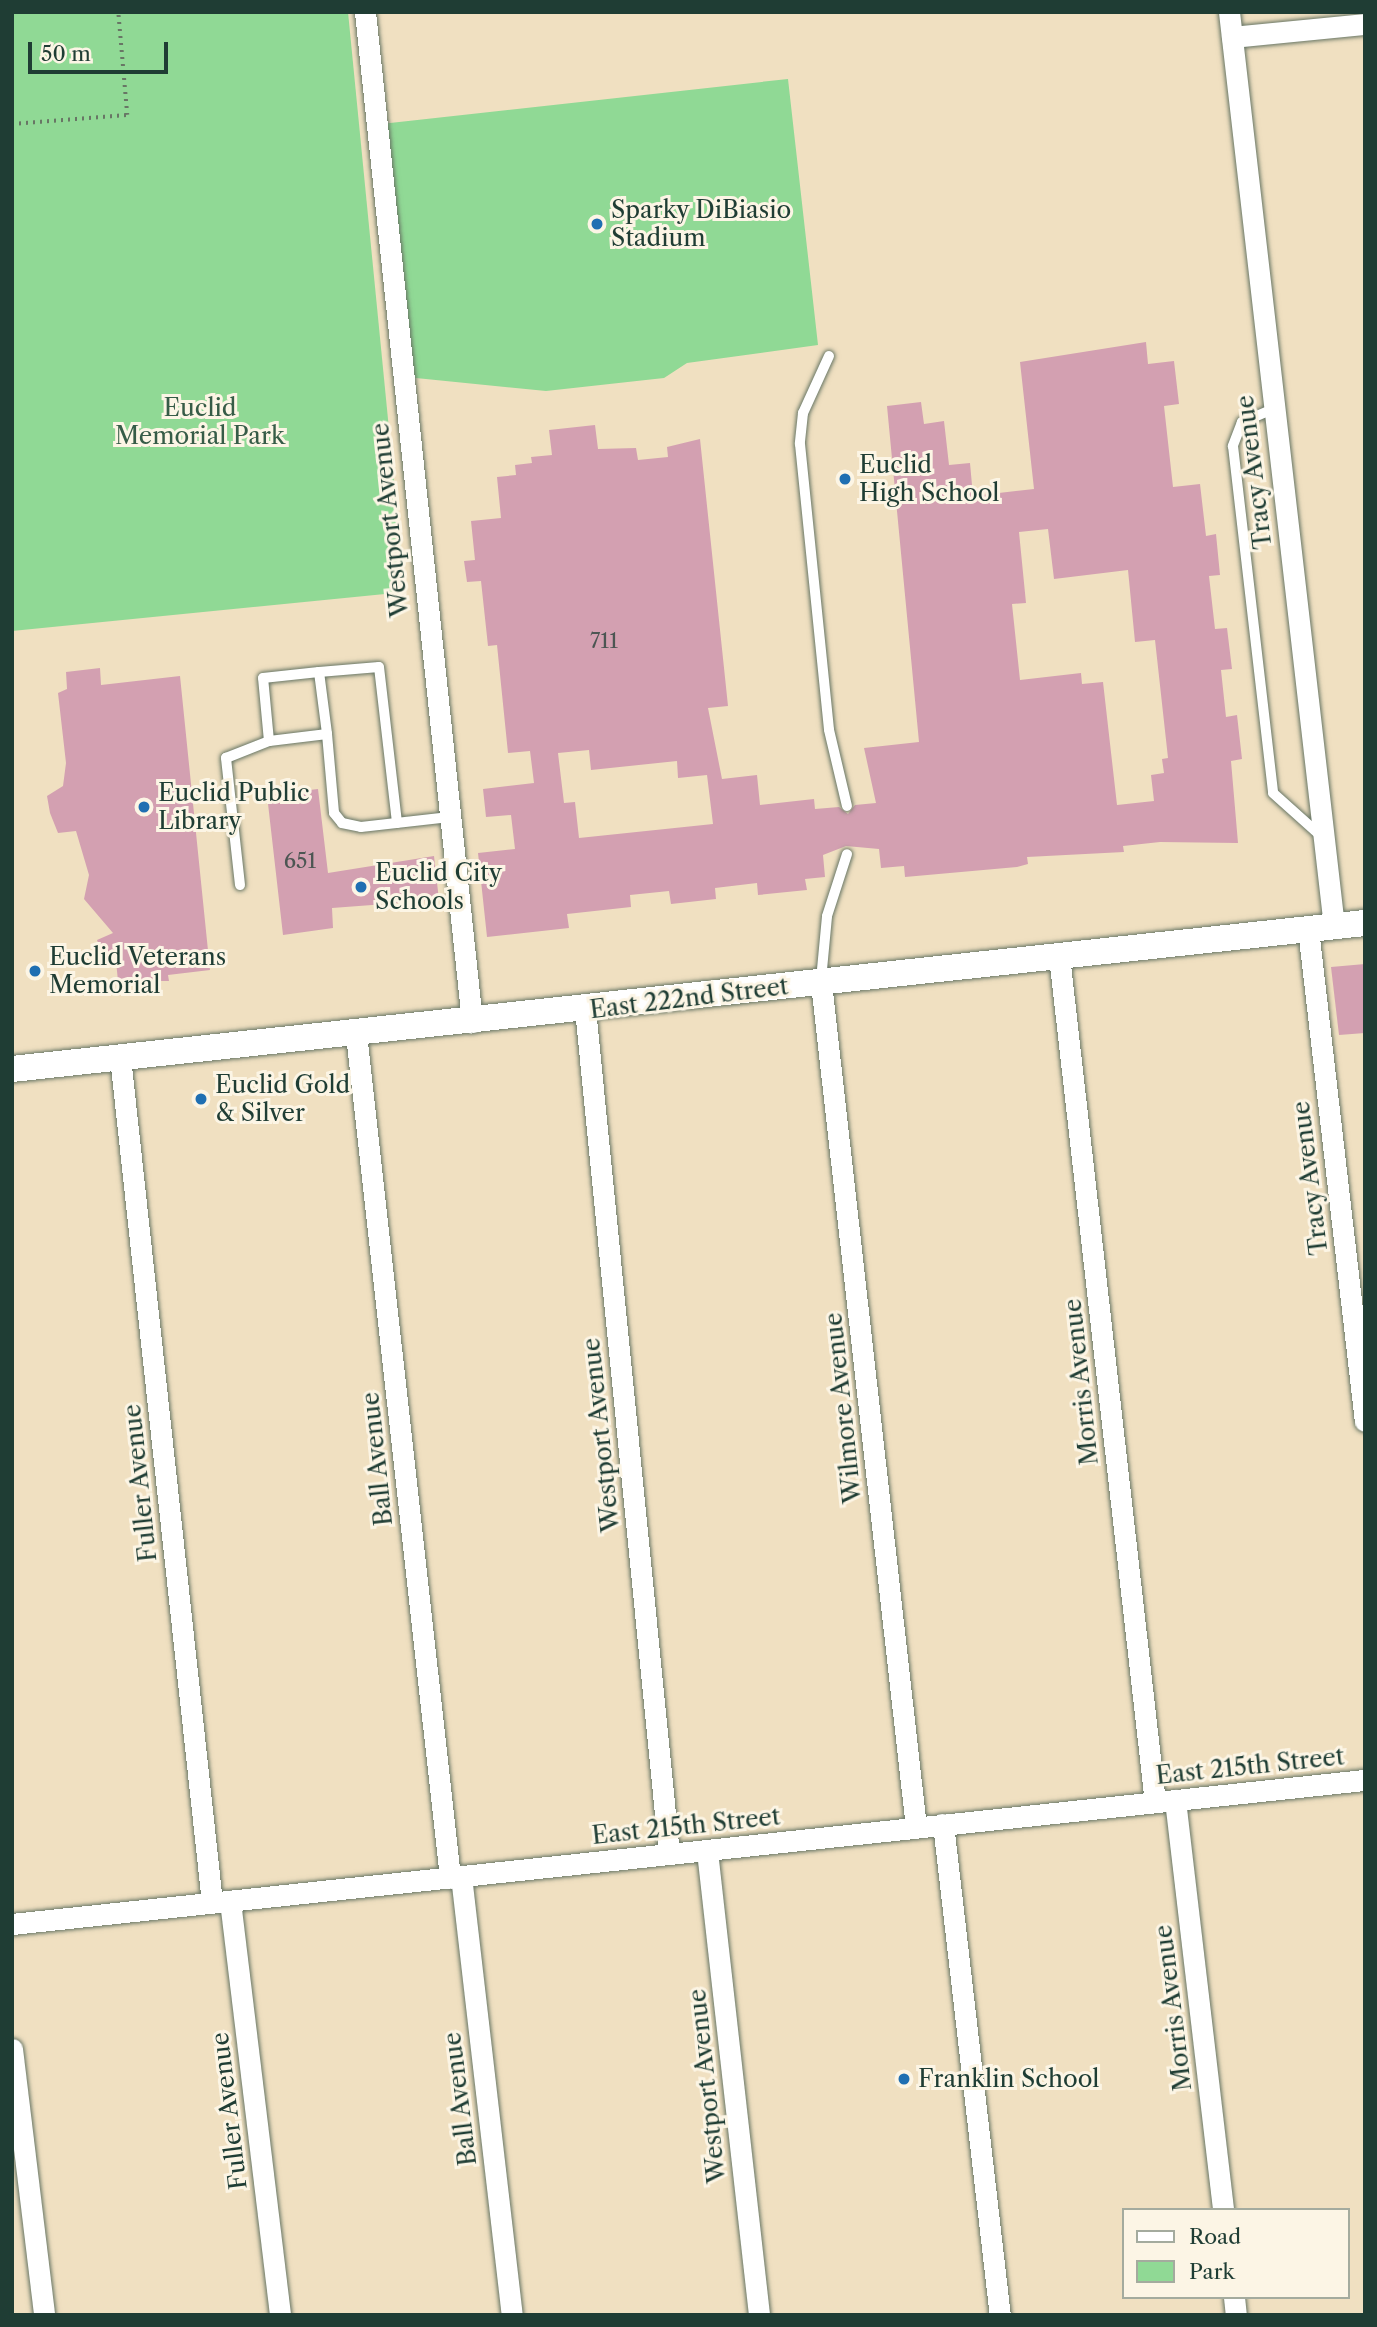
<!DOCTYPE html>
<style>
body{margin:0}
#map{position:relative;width:1377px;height:2327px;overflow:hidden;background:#f0e0c1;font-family:"Libre Caslon Text",serif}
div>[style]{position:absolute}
.green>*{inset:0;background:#90d995}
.building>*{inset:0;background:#d3a0b1}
.path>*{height:3.5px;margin-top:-1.75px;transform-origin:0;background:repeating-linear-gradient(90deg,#687665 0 2px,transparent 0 7px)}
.roads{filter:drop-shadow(0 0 2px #687665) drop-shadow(0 0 2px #687665)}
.service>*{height:10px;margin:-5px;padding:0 5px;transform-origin:5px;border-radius:5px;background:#fff}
.minor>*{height:21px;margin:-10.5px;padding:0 10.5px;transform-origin:10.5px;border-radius:10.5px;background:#fff}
.tertiary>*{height:26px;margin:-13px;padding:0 13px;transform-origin:13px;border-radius:13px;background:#fff}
.dots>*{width:19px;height:19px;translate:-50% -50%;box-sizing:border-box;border:4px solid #fcf5e5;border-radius:50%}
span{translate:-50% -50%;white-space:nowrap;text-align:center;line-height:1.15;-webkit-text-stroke:6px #fcf5e5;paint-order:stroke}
.number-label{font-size:21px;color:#4c5653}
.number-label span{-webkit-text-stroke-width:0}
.poi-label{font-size:24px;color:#1f3d34}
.left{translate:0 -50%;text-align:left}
.park-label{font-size:24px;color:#365c47}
.street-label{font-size:24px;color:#1f3d34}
.frame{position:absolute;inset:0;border:14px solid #1f3d34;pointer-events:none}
.legend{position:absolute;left:1122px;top:2208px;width:228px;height:91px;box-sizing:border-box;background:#fcf5e5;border:2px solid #a4ab9e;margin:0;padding:9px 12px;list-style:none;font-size:21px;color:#1f3d34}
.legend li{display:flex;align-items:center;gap:14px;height:35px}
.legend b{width:35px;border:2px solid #a4ab9e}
.scale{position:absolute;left:28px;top:42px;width:140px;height:32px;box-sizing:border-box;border:4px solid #1f3d34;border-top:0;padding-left:9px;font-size:21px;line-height:24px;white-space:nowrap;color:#1f3d34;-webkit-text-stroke:5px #fcf5e5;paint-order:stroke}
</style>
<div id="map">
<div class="green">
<i style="clip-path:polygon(12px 12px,348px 12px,405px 592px,12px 631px)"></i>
<i style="clip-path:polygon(788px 79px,818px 345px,687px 363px,664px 378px,546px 391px,406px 377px,381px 124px)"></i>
</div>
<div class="building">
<i style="clip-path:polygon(evenodd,1146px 342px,1148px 364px,1174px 361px,1179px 404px,1164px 406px,1173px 487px,1200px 484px,1206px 536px,1216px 534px,1220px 575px,1209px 576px,1215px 629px,1227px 628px,1232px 669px,1221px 670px,1226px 717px,1237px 715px,1242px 759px,1231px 761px,1238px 843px,1160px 842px,1123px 846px,1124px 852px,1027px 857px,1028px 864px,1017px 867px,905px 877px,904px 866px,881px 868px,879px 849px,846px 846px,823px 855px,825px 877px,805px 879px,807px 890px,758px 895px,757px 883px,715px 888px,716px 899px,671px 904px,669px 891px,630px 895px,631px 907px,567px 914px,569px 928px,487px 937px,478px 853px,515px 849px,511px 815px,486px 817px,483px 789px,534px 783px,530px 751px,508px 753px,497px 645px,488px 646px,481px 581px,467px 582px,464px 561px,475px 560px,471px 521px,501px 518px,497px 477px,516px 475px,515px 465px,532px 463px,531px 457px,552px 455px,549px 430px,595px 425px,598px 449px,636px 448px,638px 460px,668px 457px,667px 447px,700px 439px,728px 706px,708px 708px,722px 779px,757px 775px,760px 805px,814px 799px,815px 809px,839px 807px,848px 814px,855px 805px,876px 803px,864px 748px,919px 742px,887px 406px,921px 402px,924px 424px,944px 421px,949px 465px,970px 463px,973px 496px,1034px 489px,1020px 362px,1146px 342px,1048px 529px,1054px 579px,1128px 570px,1135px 642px,1155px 640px,1168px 758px,1162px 759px,1164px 773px,1151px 775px,1154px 801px,1117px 805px,1103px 682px,1082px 684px,1081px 673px,1020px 680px,1012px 604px,1026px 603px,1019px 532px,1048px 529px,1146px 342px,589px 750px,591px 770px,677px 761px,678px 778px,707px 775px,713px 824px,579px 838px,575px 802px,564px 803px,558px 753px,589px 750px)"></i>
<i style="clip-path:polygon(100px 668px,101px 685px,180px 676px,210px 970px,168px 975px,169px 981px,118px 981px,115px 951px,103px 956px,97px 940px,113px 933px,84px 899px,89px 875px,76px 831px,58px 833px,50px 813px,47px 796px,63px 786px,66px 763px,58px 693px,67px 689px,66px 672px)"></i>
<i style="clip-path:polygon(318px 789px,328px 873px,434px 856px,439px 900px,332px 908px,333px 928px,283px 935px,267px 795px)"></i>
<i style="clip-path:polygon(1365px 964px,1365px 1033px,1339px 1035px,1331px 967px)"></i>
</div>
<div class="path">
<i style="left:12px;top:124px;width:115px;rotate:-4.5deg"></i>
<i style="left:127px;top:115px;width:103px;rotate:-95deg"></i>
</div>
<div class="roads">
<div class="service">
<i style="left:829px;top:356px;width:63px;rotate:114.5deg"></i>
<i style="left:803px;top:413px;width:31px;rotate:96deg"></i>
<i style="left:800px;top:444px;width:287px;rotate:84.2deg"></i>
<i style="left:829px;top:730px;width:78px;rotate:76.7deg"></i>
<i style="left:1273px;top:409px;width:34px;rotate:157deg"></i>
<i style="left:1242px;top:422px;width:26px;rotate:111deg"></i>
<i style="left:1233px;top:446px;width:349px;rotate:83.4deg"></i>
<i style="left:1273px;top:793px;width:66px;rotate:41.9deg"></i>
<i style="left:319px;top:672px;width:63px;rotate:82.6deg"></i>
<i style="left:327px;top:734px;width:58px;rotate:173.1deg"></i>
<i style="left:269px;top:741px;width:63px;rotate:-95.4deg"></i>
<i style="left:263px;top:678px;width:56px;rotate:-6.1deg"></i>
<i style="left:319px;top:672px;width:60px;rotate:-4.8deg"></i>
<i style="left:379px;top:667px;width:157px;rotate:83.4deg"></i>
<i style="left:327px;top:734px;width:79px;rotate:84.9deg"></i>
<i style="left:334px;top:813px;width:13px;rotate:51deg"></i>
<i style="left:342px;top:823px;width:19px;rotate:12deg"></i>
<i style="left:361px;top:827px;width:89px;rotate:-6.5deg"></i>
<i style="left:240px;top:885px;width:128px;rotate:-96.3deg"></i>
<i style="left:226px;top:758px;width:46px;rotate:-21.6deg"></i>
<i style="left:821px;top:980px;width:64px;rotate:-84.6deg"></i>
<i style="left:827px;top:916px;width:65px;rotate:-72.1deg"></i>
</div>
<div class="minor">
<i style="left:365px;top:12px;width:1016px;rotate:83.95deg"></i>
<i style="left:1229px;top:12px;width:920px;rotate:83.45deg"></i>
<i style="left:1232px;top:37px;width:134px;rotate:-5.6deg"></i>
<i style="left:1308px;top:929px;width:495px;rotate:83.4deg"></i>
<i style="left:1059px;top:956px;width:851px;rotate:83.53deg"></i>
<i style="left:821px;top:983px;width:849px;rotate:83.58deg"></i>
<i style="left:585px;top:1009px;width:849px;rotate:84.32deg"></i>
<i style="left:356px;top:1034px;width:849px;rotate:83.64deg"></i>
<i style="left:120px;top:1057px;width:850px;rotate:83.79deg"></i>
<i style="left:1175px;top:1800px;width:413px;rotate:83.3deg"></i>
<i style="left:943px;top:1824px;width:494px;rotate:83.4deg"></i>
<i style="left:707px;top:1851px;width:467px;rotate:83.6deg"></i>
<i style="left:461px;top:1876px;width:442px;rotate:83.4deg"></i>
<i style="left:230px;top:1901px;width:417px;rotate:83.1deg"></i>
<i style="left:12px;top:1924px;width:1361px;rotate:-6.08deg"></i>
<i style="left:12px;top:2049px;width:268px;rotate:83.1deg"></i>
<i style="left:1234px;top:2297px;width:18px;rotate:84deg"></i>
</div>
<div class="tertiary">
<i style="left:12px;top:1069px;width:1361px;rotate:-6.16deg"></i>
</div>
</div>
<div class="dots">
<i style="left:597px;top:224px;background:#1f6fb2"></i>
<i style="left:845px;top:479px;background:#1f6fb2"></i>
<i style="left:144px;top:807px;background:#1f6fb2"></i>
<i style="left:361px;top:887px;background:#1f6fb2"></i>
<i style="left:35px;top:971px;background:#1f6fb2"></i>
<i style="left:201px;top:1099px;background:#1f6fb2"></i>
<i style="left:904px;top:2079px;background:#1f6fb2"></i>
</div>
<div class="number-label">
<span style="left:604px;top:641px">711</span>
<span style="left:300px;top:861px">651</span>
</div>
<div class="poi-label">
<span class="left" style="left:611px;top:224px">Sparky DiBiasio<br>Stadium</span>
<span class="left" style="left:859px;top:479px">Euclid<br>High School</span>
<span class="left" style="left:158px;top:807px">Euclid Public<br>Library</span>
<span class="left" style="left:375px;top:887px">Euclid City<br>Schools</span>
<span class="left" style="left:49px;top:971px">Euclid Veterans<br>Memorial</span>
<span class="left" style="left:215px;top:1099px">Euclid Gold<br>&amp; Silver</span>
<span class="left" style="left:918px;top:2079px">Franklin School</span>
</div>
<div class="park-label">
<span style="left:200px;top:422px">Euclid<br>Memorial Park</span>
</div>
<div class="street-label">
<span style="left:1254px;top:472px;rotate:-97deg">Tracy Avenue</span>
<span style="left:390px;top:520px;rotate:-96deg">Westport Avenue</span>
<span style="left:689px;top:998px;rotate:-7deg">East 222nd Street</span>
<span style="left:1310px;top:1178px;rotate:-97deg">Tracy Avenue</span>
<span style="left:1081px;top:1382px;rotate:-96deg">Morris Avenue</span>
<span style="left:843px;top:1408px;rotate:-96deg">Wilmore Avenue</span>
<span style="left:601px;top:1435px;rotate:-96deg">Westport Avenue</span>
<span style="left:377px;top:1459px;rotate:-96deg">Ball Avenue</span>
<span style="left:140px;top:1483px;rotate:-96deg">Fuller Avenue</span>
<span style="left:1250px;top:1766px;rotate:-6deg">East 215th Street</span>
<span style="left:686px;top:1826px;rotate:-6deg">East 215th Street</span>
<span style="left:1173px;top:2008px;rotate:-97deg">Morris Avenue</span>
<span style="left:707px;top:2086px;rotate:-96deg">Westport Avenue</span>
<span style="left:460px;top:2099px;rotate:-97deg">Ball Avenue</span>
<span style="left:229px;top:2111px;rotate:-97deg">Fuller Avenue</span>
</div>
<div class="frame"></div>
<ul class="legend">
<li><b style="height:9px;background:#fff"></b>Road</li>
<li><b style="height:19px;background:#90d995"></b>Park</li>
</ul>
<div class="scale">50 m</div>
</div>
